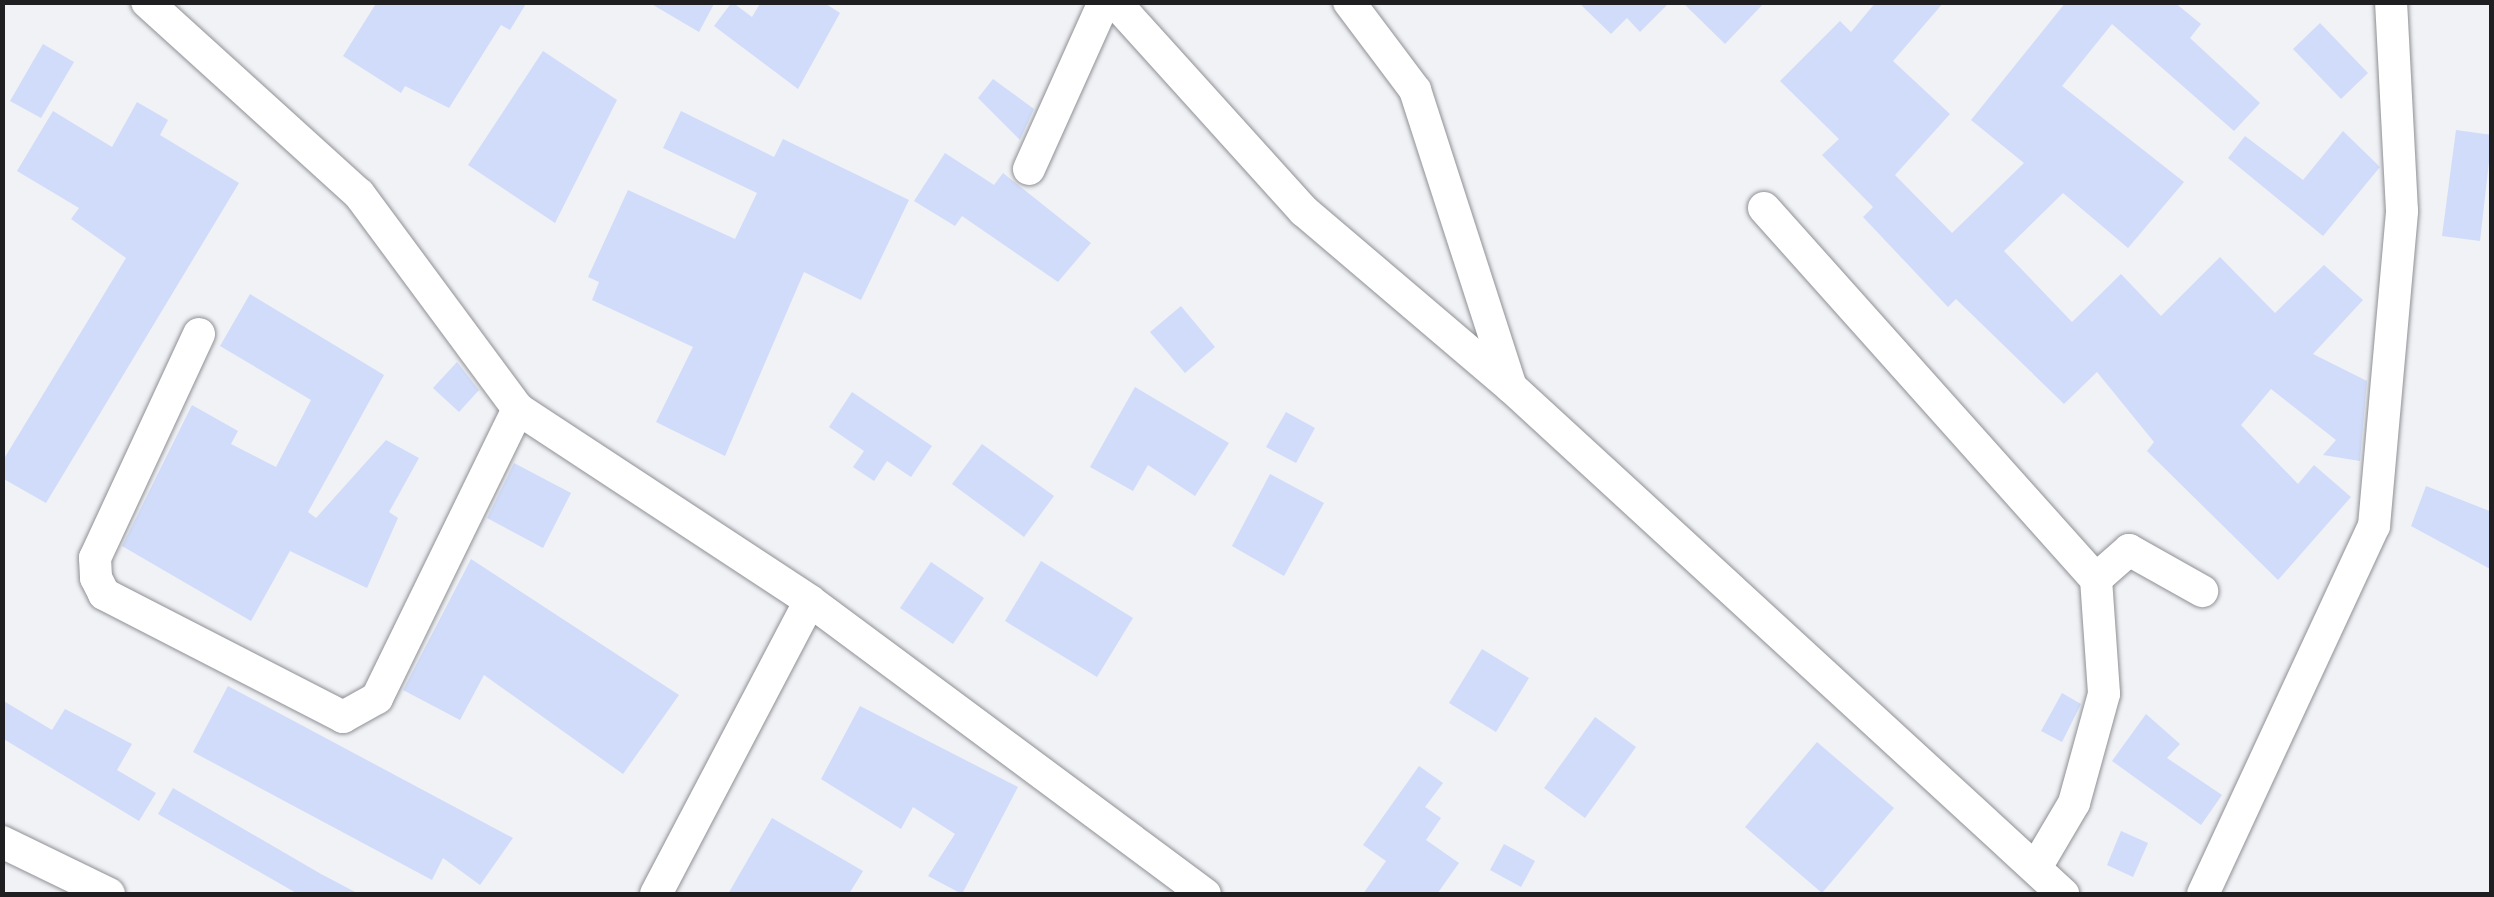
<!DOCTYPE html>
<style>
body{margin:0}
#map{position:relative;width:2494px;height:897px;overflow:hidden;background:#f0f2f6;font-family:"Times New Roman",serif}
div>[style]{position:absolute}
.building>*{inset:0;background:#d0dcf9}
.roads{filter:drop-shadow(0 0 2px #8f9094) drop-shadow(0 0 2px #8f9094)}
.street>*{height:32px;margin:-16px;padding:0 16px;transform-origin:16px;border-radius:16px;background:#fff}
span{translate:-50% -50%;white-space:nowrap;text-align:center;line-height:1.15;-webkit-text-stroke:10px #fff;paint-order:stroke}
.frame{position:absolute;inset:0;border:5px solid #1f1f21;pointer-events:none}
</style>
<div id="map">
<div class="building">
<i style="clip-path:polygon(377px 2px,527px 2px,510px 30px,501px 25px,449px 108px,405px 86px,401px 93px,343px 56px)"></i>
<i style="clip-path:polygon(648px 2px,715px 2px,699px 32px)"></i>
<i style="clip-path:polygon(732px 2px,752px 17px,761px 2px,823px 2px,840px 13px,798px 89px,714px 26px)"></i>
<i style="clip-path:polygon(1578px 2px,1670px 2px,1640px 32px,1627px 18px,1611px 34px)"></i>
<i style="clip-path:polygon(1682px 2px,1765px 2px,1725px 44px)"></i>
<i style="clip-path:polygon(1876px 2px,1944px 2px,1893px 61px,1950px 114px,1895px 175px,1952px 233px,2024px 163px,1971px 120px,2066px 2px,2174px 2px,2201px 24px,2190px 38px,2260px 103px,2234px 131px,2112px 24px,2062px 86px,2184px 182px,2128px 248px,2063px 193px,2004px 251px,2072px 322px,2121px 274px,2161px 316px,2220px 257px,2275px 313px,2324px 265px,2363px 300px,2313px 354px,2367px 381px,2360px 461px,2323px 455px,2336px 440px,2271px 389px,2241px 425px,2298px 484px,2314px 465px,2351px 497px,2278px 580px,2147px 451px,2154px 442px,2097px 372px,2064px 404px,1956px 299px,1948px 307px,1863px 217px,1873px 207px,1822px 155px,1839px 139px,1780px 81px,1840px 21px,1851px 32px)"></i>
<i style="clip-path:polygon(2320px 23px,2368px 73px,2341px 99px,2293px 49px)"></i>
<i style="clip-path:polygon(43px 44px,74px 62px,41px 118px,10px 101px)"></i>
<i style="clip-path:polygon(543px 51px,617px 100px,555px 223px,468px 165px)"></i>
<i style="clip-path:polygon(993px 79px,1034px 109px,1020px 140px,978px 98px)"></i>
<i style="clip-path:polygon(137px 102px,168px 120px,160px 135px,239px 183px,46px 503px,2px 478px,2px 462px,126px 258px,71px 219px,79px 208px,17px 171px,53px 111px,112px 147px)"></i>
<i style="clip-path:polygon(681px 111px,774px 157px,783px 139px,909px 200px,861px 300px,804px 272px,725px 456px,656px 422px,693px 347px,592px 300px,599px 282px,588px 277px,628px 190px,735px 239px,757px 193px,663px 148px)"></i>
<i style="clip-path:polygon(2456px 130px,2492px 135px,2480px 241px,2442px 236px)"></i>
<i style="clip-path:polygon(2343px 131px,2380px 167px,2323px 236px,2228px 158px,2245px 136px,2303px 180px)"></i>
<i style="clip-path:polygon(945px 153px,994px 185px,1003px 173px,1091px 243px,1058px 282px,962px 216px,955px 226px,914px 201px)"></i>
<i style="clip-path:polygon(250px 294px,384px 375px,308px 512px,316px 518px,386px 440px,419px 458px,389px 512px,398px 518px,367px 588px,290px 551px,251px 621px,122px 546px,192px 405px,238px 431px,231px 444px,276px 467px,311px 400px,220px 346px)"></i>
<i style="clip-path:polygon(1181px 306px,1215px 347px,1185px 373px,1150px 332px)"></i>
<i style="clip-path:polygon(457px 362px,479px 390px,459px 412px,433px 388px)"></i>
<i style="clip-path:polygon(1135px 387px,1229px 443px,1195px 496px,1148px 465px,1133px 491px,1090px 467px)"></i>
<i style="clip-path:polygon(852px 392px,932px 446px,911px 477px,887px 461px,874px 481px,853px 467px,864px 451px,829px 427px)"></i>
<i style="clip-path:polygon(1286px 412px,1315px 428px,1296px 463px,1266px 447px)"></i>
<i style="clip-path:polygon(982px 444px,1054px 496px,1024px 537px,952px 484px)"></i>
<i style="clip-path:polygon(514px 463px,571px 493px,543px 548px,487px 518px)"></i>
<i style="clip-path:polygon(1270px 474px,1324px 503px,1284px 576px,1232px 546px)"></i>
<i style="clip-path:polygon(2426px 486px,2492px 512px,2492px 570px,2411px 526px)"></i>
<i style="clip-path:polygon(471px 559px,679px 695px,623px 774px,484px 675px,460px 720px,403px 690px)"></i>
<i style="clip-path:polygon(1041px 561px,1133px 618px,1097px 677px,1005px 621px)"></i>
<i style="clip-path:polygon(931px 562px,984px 598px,953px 644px,900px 608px)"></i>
<i style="clip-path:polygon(1482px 649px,1529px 678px,1496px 732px,1449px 703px)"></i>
<i style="clip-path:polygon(228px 686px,513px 838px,480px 885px,443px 858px,432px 880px,193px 752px)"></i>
<i style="clip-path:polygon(2062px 693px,2081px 704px,2062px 742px,2041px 731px)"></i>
<i style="clip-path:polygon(2px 700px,52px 730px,65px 709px,132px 744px,117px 770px,156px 793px,139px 821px,2px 738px)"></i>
<i style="clip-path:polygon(860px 706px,1018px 787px,962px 894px,928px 876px,955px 834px,913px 807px,901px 829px,821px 779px)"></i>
<i style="clip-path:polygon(2146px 714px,2180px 744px,2167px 758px,2222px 795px,2201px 825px,2112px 761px)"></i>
<i style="clip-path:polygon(1595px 717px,1636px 747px,1585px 818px,1544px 788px)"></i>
<i style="clip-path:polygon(1817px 742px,1894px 808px,1822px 893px,1745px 827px)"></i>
<i style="clip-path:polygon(1419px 766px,1443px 783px,1425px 807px,1441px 818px,1426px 840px,1459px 863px,1437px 894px,1363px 894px,1386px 861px,1363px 845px)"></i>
<i style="clip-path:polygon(173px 788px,321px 874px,359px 894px,298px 894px,158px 814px)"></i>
<i style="clip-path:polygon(772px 818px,863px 871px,849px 894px,728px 894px)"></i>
<i style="clip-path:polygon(2121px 831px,2148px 843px,2133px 877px,2107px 865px)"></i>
<i style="clip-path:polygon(1504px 844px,1535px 861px,1521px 887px,1490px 870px)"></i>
</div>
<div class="roads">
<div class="street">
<i style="left:147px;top:2px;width:286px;rotate:42.2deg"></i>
<i style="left:359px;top:194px;width:267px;rotate:53.5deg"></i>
<i style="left:518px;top:409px;width:349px;rotate:33.3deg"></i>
<i style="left:810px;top:601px;width:492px;rotate:36.6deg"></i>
<i style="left:1115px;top:2px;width:282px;rotate:47.9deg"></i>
<i style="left:1304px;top:211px;width:272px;rotate:40.4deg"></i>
<i style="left:1511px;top:387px;width:750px;rotate:42.57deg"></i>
<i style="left:1349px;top:2px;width:110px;rotate:53.1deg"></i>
<i style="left:1415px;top:90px;width:312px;rotate:72.1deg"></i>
<i style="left:1029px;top:169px;width:183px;rotate:-65.8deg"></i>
<i style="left:1764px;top:208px;width:498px;rotate:48.2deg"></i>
<i style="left:2096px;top:579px;width:115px;rotate:86deg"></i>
<i style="left:2104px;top:694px;width:113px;rotate:105.4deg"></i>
<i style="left:2074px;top:803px;width:71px;rotate:120.5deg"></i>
<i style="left:199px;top:334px;width:247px;rotate:114.9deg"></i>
<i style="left:95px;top:558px;width:20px;rotate:87deg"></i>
<i style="left:96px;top:578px;width:18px;rotate:63deg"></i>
<i style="left:104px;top:594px;width:269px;rotate:27.2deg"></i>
<i style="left:343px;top:717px;width:39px;rotate:-29deg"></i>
<i style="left:377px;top:698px;width:322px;rotate:-64deg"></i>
<i style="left:2096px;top:579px;width:44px;rotate:-41.3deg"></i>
<i style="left:2129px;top:550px;width:84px;rotate:29.3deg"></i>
<i style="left:2px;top:842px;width:119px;rotate:25.9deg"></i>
<i style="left:656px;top:894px;width:331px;rotate:-62.3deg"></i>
<i style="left:2203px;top:894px;width:406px;rotate:-65.1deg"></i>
<i style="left:2374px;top:526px;width:316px;rotate:-84.9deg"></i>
<i style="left:2402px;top:211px;width:209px;rotate:-93deg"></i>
</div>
</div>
<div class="frame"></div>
</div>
